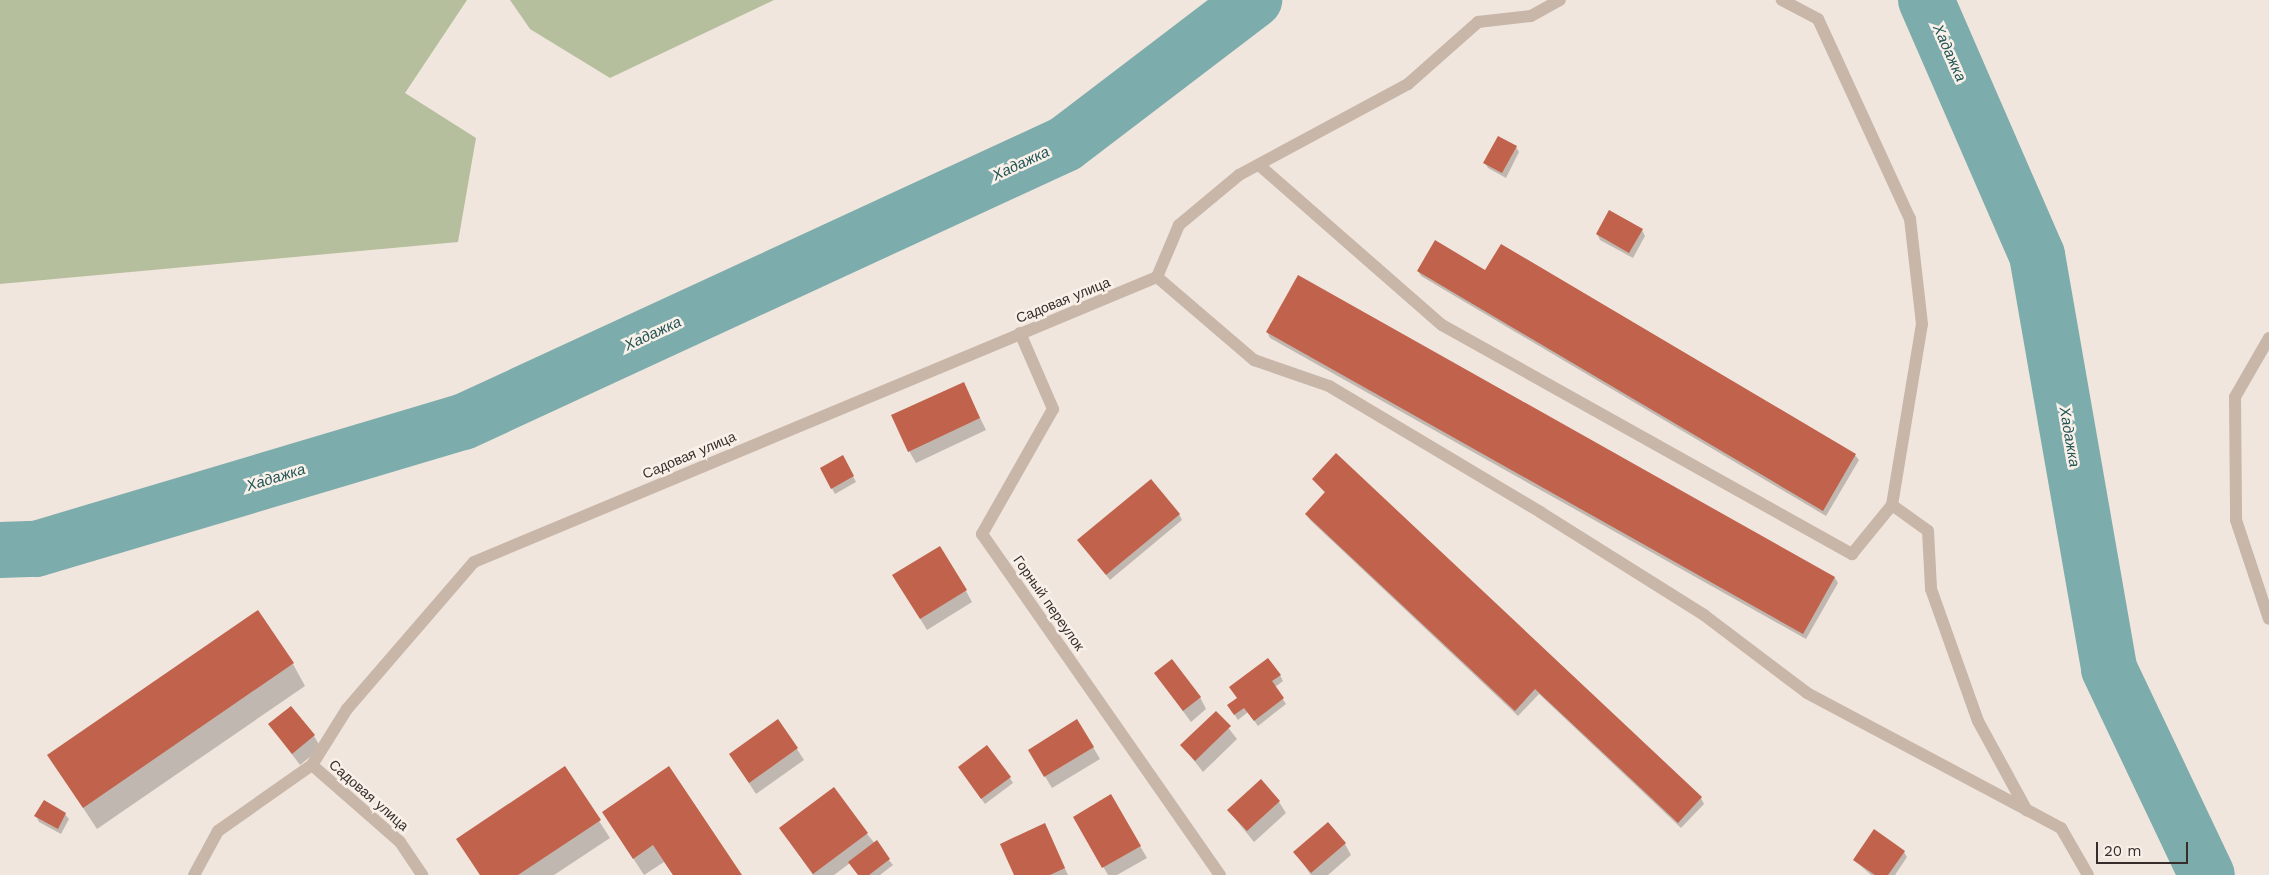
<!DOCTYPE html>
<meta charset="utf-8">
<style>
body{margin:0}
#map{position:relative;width:2269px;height:875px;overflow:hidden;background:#f1e6dd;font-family:"Work Sans",sans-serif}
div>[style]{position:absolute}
.green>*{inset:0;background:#b5bf9d}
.shadow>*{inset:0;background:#0003}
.river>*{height:56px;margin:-28px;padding:0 28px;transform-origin:28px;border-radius:28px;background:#7dacac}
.building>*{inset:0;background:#c0624c}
.minor>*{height:12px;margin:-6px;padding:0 6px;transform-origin:6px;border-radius:6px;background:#c8b6a9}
span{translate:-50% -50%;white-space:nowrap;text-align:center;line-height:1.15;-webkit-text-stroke:5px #f9f1e9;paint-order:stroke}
.street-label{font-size:14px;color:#362c29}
.water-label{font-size:15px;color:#205455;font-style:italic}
.scale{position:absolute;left:2096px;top:842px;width:92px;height:22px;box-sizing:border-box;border:2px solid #362c29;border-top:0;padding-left:6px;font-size:15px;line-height:18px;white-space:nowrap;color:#362c29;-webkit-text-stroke:4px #f9f1e9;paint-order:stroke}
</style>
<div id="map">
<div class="green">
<i style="clip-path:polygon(0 0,467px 0,405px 93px,476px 138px,458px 242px,0 284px)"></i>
<i style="clip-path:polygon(510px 0,774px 0,610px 78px,530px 29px)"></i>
</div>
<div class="shadow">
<i style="clip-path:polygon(1516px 147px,1519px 152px,1506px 178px,1488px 168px,1485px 163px)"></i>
<i style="clip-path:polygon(1642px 230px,1645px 236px,1633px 258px,1600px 240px,1597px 234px)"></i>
<i style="clip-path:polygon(1418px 271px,1485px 272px,1855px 455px,1859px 460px,1826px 516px,1421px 276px)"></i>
<i style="clip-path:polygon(1267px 332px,1835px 578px,1838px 583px,1806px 639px,1270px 338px)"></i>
<i style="clip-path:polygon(963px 383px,986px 430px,916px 463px,909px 451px)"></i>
<i style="clip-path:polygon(843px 457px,856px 482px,835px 494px,821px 469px)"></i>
<i style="clip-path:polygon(1314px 480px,1701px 798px,1704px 804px,1681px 828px,1539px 694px,1518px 716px,1310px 520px,1306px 514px,1326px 494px)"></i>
<i style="clip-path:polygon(1179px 514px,1182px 520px,1110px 580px,1079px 541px)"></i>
<i style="clip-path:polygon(901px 587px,966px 591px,972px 602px,927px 630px)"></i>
<i style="clip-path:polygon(293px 664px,305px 686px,97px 829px,49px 756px)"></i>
<i style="clip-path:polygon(1155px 673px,1200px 697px,1206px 709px,1191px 722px)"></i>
<i style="clip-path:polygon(1280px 675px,1283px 681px,1275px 687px,1286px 704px,1258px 726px,1248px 712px,1238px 720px,1232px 711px,1238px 699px)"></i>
<i style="clip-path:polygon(1216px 712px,1237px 739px,1203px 772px,1182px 745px)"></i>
<i style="clip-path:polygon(270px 725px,314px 736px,321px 748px,300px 765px)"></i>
<i style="clip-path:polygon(1093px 747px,1100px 759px,1052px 788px,1029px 750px)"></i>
<i style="clip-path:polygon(797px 749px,804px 760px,756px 794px,730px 754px)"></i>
<i style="clip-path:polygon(565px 768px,610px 838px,554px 875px,480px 875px,458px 839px)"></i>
<i style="clip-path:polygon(963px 773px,1010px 778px,1013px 783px,985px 804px)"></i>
<i style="clip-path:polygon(1111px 796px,1147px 858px,1117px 875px,1108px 875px,1075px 817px)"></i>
<i style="clip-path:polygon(1279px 802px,1286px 813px,1254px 842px,1228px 810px)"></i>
<i style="clip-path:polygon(603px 812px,740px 875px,673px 875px,664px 862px,644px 875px)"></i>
<i style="clip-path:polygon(65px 814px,69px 819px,61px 834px,39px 822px,36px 816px)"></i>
<i style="clip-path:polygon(1045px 825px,1068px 875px,1016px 875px)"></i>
<i style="clip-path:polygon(780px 828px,867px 834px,893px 865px,880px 875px,859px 875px,850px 863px,834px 875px,813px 875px)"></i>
<i style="clip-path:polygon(1345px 844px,1351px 855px,1328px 875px,1311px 875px,1295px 852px)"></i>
<i style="clip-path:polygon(1904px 852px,1907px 857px,1895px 875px,1871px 875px,1854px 860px)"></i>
</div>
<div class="river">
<i style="left:1926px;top:0;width:278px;rotate:66.5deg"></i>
<i style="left:2037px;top:255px;width:420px;rotate:80.1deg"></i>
<i style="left:2109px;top:669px;width:228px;rotate:64.6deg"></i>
<i style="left:0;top:550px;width:36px;rotate:-2deg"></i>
<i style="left:36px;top:549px;width:445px;rotate:-16.6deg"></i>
<i style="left:463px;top:422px;width:663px;rotate:-24.79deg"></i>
<i style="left:1065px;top:144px;width:238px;rotate:-37.3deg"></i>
</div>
<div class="building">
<i style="clip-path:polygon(1498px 136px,1517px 146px,1502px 173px,1483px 163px)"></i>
<i style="clip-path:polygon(1609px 210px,1643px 229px,1629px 253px,1596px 234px)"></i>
<i style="clip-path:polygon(1435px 240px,1485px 270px,1501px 244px,1856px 454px,1823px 511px,1417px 271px)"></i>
<i style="clip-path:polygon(1298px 275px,1835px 577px,1803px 634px,1266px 332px)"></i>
<i style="clip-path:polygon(964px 382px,980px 418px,908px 452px,891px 415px)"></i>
<i style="clip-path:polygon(1336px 453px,1702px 797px,1678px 823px,1535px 689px,1515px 711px,1305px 514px,1325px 492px,1312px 479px)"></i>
<i style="clip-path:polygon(843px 455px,854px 476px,831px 489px,820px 468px)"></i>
<i style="clip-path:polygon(1151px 479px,1180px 514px,1106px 575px,1077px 540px)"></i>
<i style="clip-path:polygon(940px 546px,967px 590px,920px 619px,892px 575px)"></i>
<i style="clip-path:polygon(258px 610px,294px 663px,83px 808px,47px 755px)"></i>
<i style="clip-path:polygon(1268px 658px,1281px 675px,1272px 681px,1284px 698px,1254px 721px,1244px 708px,1234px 715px,1227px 705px,1237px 698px,1229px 687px)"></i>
<i style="clip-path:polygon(1172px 659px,1201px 697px,1183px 711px,1154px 673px)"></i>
<i style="clip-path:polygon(291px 706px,315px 735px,292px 754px,268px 724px)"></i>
<i style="clip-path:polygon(1216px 711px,1231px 726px,1195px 761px,1180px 745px)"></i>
<i style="clip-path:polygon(778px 719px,798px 748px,749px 783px,729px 754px)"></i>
<i style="clip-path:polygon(1077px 719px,1094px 747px,1044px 777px,1028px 750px)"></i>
<i style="clip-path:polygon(987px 745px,1011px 777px,981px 799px,958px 767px)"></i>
<i style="clip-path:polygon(565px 766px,601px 820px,518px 875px,480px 875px,456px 839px)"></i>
<i style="clip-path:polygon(669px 766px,742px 875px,673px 875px,653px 845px,633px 859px,602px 812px)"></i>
<i style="clip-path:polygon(1261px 779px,1280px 801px,1247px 831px,1227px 810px)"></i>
<i style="clip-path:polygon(834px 787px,868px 833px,813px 874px,779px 828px)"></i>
<i style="clip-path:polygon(1111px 794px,1141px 846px,1102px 868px,1073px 817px)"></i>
<i style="clip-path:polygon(44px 800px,66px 813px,58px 829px,34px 816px)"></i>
<i style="clip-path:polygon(1328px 822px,1346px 843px,1311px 873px,1293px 852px)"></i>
<i style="clip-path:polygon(1045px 823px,1065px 868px,1050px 875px,1014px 875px,1000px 844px)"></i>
<i style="clip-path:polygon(1874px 829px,1905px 851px,1888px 875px,1875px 875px,1853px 860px)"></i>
<i style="clip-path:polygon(877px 840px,890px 859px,869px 875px,858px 875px,848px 862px)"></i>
</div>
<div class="minor">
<i style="left:1259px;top:165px;width:243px;rotate:41.2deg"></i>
<i style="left:1442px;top:325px;width:470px;rotate:29.2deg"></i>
<i style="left:1852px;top:554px;width:63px;rotate:-50.8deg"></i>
<i style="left:1892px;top:505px;width:183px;rotate:-80.6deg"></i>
<i style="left:1922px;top:324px;width:106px;rotate:-96.5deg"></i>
<i style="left:1910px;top:219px;width:220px;rotate:-114.7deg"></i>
<i style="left:1818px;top:19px;width:41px;rotate:-152.2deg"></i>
<i style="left:1157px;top:277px;width:128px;rotate:40.6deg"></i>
<i style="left:1254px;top:360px;width:79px;rotate:19.1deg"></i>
<i style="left:1329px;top:386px;width:246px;rotate:30.8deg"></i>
<i style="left:1540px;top:512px;width:194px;rotate:32.1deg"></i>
<i style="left:1704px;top:615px;width:129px;rotate:37.1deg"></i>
<i style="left:1807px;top:693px;width:288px;rotate:28deg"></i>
<i style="left:2061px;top:828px;width:54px;rotate:60.1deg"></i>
<i style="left:1157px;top:277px;width:56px;rotate:-67.1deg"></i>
<i style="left:1179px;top:225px;width:78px;rotate:-39.8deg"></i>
<i style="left:1239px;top:175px;width:192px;rotate:-28.3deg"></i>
<i style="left:1408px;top:84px;width:94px;rotate:-41.5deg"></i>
<i style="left:1478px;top:22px;width:53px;rotate:-6.5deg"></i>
<i style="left:1531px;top:16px;width:33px;rotate:-29deg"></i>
<i style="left:1020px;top:333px;width:83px;rotate:66.5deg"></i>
<i style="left:1053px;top:409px;width:144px;rotate:119.6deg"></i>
<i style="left:982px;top:534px;width:416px;rotate:55.1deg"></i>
<i style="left:2269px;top:338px;width:68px;rotate:120deg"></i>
<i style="left:2235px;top:397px;width:123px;rotate:89.5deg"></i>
<i style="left:2236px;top:520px;width:104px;rotate:71.6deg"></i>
<i style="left:1892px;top:505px;width:44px;rotate:35.8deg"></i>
<i style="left:1928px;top:531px;width:58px;rotate:87deg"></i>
<i style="left:1931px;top:589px;width:140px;rotate:70.4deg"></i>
<i style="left:1978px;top:721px;width:102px;rotate:61.4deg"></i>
<i style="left:312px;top:765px;width:66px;rotate:-58deg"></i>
<i style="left:347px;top:709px;width:194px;rotate:-49.2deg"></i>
<i style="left:474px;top:562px;width:740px;rotate:-22.65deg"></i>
<i style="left:194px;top:875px;width:50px;rotate:-61.4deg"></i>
<i style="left:218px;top:831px;width:115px;rotate:-35.1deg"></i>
<i style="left:312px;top:765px;width:117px;rotate:41.2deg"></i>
<i style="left:400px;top:842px;width:40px;rotate:56deg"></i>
</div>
<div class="street-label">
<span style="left:1063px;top:300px;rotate:-22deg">Садовая улица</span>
<span style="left:689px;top:455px;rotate:-23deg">Садовая улица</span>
<span style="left:1049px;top:603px;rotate:55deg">Горный переулок</span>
<span style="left:369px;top:795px;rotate:41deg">Садовая улица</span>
</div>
<div class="water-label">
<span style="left:1949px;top:53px;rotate:66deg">Хадажка</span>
<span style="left:1021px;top:164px;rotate:-25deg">Хадажка</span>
<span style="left:653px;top:334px;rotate:-25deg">Хадажка</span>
<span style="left:2069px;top:437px;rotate:80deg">Хадажка</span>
<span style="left:276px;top:478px;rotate:-17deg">Хадажка</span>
</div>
<div class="scale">20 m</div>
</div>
